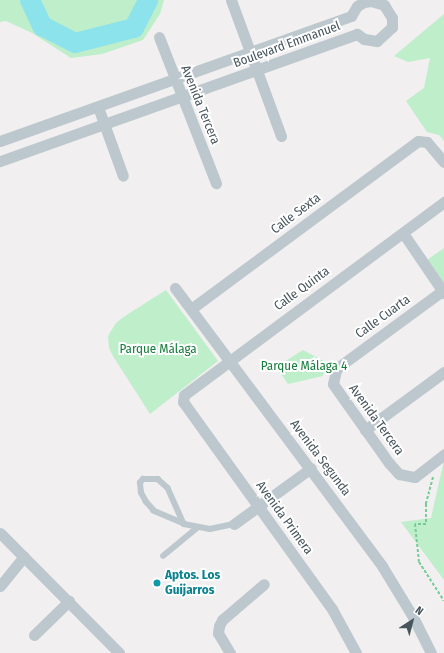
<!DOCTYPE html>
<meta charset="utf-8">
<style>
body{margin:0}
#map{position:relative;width:444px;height:653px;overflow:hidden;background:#f1efef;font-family:"Fira Sans Condensed",sans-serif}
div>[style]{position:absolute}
.green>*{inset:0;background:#beeeca}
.river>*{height:20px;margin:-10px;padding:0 10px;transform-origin:10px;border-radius:10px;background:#8ce3eb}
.path>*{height:2px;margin-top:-1px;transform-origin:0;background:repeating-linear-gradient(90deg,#76cc96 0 3px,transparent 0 5px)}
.lane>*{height:5.5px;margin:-2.75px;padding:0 2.75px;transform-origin:2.75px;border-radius:2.75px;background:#bdc8ce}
.street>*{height:11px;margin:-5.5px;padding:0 5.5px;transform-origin:5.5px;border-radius:5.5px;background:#bdc8ce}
.dots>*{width:11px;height:11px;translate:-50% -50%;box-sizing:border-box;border:2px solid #fff;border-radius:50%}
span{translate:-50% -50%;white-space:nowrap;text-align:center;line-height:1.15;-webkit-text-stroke:4px #fff;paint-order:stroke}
.street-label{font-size:13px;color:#47555c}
.park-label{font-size:13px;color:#187d3d}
.culture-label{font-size:13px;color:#0d838f;font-weight:700}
.left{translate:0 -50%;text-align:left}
.north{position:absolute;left:392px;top:601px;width:40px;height:40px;-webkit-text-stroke:3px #fff;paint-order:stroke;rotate:36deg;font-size:11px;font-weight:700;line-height:16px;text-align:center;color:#47555c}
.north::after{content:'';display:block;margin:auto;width:14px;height:18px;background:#47555c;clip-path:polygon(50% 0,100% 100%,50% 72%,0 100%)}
</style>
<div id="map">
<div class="green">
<i style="clip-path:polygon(0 0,164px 0,160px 14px,143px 40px,102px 54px,71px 58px,32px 33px,6px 21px,0 22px)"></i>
<i style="clip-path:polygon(444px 14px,444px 141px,439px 135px,427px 132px,406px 101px,424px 88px,430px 58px,408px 62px,394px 56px)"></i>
<i style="clip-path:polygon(444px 248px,444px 293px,424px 262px)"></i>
<i style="clip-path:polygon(166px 290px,218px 361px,150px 414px,113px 356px,109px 348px,108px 336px,116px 323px,125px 316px)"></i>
<i style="clip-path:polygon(303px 350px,327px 363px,323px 376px,288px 384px,276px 367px)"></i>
<i style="clip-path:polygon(444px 460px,444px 580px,401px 522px,431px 518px)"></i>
</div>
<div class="river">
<i style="left:30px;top:0;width:29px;rotate:65deg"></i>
<i style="left:42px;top:26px;width:37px;rotate:27deg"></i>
<i style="left:75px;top:43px;width:61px;rotate:-14.3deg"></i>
<i style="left:134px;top:28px;width:31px;rotate:-63deg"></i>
</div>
<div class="path">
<i style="left:433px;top:477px;width:28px;rotate:105deg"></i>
<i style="left:426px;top:504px;width:20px;rotate:90deg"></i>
<i style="left:426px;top:524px;width:11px;rotate:180deg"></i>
<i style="left:415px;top:524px;width:38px;rotate:84deg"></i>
<i style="left:419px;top:562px;width:46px;rotate:57.3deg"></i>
</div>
<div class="lane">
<i style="left:184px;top:524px;width:33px;rotate:-157deg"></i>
<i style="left:154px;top:511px;width:12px;rotate:-132deg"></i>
<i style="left:146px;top:502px;width:10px;rotate:-119deg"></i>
<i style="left:141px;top:493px;width:10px;rotate:-96deg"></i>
<i style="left:140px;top:483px;width:5px;rotate:-53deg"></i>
<i style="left:143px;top:479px;width:15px"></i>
<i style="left:158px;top:479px;width:13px;rotate:42deg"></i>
<i style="left:168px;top:488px;width:39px;rotate:66deg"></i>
<i style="left:184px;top:524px;width:26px;rotate:11deg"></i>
<i style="left:210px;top:529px;width:25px;rotate:-12deg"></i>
<i style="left:163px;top:556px;width:44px;rotate:-39.5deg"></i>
</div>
<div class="street">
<i style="left:231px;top:0;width:145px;rotate:69.8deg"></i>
<i style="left:159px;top:37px;width:157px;rotate:68.7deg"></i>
<i style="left:98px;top:107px;width:73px;rotate:70.1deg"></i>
<i style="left:0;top:141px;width:373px;rotate:-19.6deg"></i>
<i style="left:351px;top:16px;width:12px;rotate:-59deg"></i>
<i style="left:357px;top:6px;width:8px;rotate:-30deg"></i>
<i style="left:364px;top:2px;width:7px;rotate:-8deg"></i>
<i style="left:371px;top:1px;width:14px;rotate:17deg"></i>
<i style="left:384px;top:5px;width:15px;rotate:58deg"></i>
<i style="left:392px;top:18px;width:9px;rotate:90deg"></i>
<i style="left:392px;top:27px;width:21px;rotate:137deg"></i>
<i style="left:377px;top:41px;width:13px;rotate:-171deg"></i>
<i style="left:364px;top:39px;width:9px;rotate:-144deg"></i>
<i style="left:357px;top:34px;width:379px;rotate:160.4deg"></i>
<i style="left:403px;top:233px;width:73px;rotate:55.7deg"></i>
<i style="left:175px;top:288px;width:347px;rotate:53.3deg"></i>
<i style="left:382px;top:566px;width:60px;rotate:58.7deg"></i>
<i style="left:413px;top:617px;width:40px;rotate:63.4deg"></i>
<i style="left:442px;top:291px;width:127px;rotate:143.7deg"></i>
<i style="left:340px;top:366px;width:6px;rotate:135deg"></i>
<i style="left:336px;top:370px;width:14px;rotate:102deg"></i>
<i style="left:333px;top:384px;width:97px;rotate:54.7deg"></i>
<i style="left:389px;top:463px;width:15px;rotate:48deg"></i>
<i style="left:399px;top:474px;width:16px;rotate:11deg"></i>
<i style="left:415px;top:477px;width:37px;rotate:-38deg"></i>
<i style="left:191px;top:309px;width:282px;rotate:-36.5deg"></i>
<i style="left:418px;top:141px;width:9px;rotate:6deg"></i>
<i style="left:427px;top:142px;width:26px;rotate:50deg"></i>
<i style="left:365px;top:430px;width:98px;rotate:-36.3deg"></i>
<i style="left:234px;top:524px;width:95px;rotate:-36deg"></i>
<i style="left:0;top:533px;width:169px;rotate:45.2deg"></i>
<i style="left:0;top:586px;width:38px;rotate:-51deg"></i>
<i style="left:34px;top:635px;width:49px;rotate:-44.2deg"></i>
<i style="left:230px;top:653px;width:23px;rotate:-121deg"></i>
<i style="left:218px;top:633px;width:7px;rotate:-82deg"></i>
<i style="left:219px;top:626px;width:7px;rotate:-63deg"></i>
<i style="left:222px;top:620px;width:55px;rotate:-40.6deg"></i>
<i style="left:356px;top:653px;width:50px;rotate:-118.6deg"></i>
<i style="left:332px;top:609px;width:255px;rotate:-125.7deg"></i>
<i style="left:183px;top:402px;width:7px;rotate:-82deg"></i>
<i style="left:184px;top:395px;width:324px;rotate:-36.6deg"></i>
</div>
<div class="dots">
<i style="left:157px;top:583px;background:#0f9aa8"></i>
</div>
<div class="street-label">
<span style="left:287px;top:45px;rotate:-20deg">Boulevard Emmanuel</span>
<span style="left:200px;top:105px;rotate:68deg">Avenida Tercera</span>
<span style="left:296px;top:214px;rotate:-37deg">Calle Sexta</span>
<span style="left:302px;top:289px;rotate:-36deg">Calle Quinta</span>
<span style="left:383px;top:317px;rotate:-36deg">Calle Cuarta</span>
<span style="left:376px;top:420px;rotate:54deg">Avenida Tercera</span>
<span style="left:320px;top:458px;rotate:53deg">Avenida Segunda</span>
<span style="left:284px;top:518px;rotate:54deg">Avenida Primera</span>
</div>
<div class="park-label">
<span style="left:158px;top:349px">Parque Málaga</span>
<span style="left:304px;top:366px">Parque Málaga 4</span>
</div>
<div class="culture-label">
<span class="left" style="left:165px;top:583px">Aptos. Los<br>Guijarros</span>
</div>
<div class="north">N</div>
</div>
